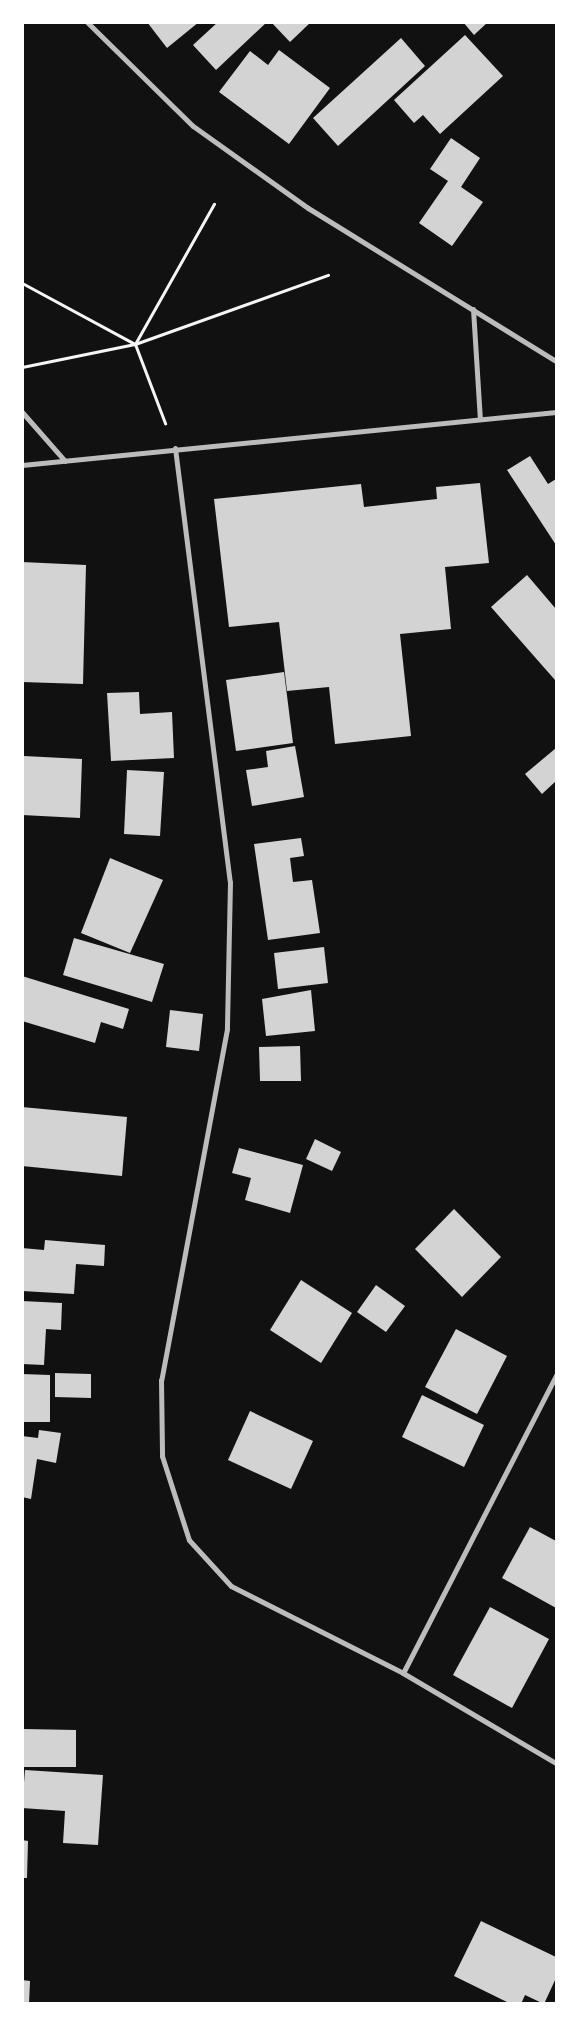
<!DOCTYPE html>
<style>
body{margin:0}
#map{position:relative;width:579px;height:2026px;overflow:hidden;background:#111;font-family:"Space Grotesk",sans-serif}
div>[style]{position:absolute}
.building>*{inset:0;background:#d3d3d3}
.path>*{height:3px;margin:-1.5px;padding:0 1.5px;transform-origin:1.5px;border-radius:1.5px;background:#f5f5f5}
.minor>*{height:5px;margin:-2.5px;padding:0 2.5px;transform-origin:2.5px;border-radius:2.5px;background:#bcbcbc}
span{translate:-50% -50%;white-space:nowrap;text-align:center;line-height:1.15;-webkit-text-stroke:5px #fff;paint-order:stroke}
.frame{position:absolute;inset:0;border:24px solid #fff;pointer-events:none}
</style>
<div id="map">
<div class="building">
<i style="clip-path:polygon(147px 22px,199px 22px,167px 48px)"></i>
<i style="clip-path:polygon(218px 22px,267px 22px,216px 70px,193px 45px)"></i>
<i style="clip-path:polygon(271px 22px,311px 22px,290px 42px)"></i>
<i style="clip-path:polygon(463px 22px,488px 22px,474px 35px)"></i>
<i style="clip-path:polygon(465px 35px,503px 76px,440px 134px,423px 115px,414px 123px,394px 100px)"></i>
<i style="clip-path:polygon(401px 38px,425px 66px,338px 146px,313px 118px)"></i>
<i style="clip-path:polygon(279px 50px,330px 88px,289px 144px,219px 92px,250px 51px,268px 65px)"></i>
<i style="clip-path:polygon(451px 138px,480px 158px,461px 187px,483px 202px,452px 246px,419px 223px,448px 181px,430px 169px)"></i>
<i style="clip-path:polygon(530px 456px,548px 484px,556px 479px,556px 545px,507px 470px)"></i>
<i style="clip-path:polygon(480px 483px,489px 563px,445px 567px,451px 629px,400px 634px,411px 736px,335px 744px,329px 687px,287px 691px,279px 622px,229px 627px,214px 499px,361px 484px,364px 507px,437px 499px,436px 487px)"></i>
<i style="clip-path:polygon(22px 562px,86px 565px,83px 684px,22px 682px)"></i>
<i style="clip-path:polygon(527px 575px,556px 609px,555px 680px,491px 607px)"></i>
<i style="clip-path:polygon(284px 672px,293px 743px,236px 751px,226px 680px)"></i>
<i style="clip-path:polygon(139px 692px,140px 714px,172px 712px,174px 758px,111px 761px,107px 693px)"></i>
<i style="clip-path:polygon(295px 746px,304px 797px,252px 806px,246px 770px,268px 767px,266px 751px)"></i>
<i style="clip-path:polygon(556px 748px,556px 781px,542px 794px,525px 774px)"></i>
<i style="clip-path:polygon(24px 756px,82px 759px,80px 818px,22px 815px)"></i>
<i style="clip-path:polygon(127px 770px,164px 772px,160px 836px,124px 834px)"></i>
<i style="clip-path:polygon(301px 838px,304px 856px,290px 858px,293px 882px,312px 880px,320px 933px,268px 940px,254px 844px)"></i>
<i style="clip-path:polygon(110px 858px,163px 880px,130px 953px,81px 933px)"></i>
<i style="clip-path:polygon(74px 938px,164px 964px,152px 1002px,63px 975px)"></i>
<i style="clip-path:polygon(324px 947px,328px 983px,278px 989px,274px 953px)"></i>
<i style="clip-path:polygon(22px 976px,129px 1009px,123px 1029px,101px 1022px,95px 1043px,22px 1021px)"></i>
<i style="clip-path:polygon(311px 990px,315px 1031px,266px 1036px,262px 999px)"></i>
<i style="clip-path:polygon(170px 1010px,203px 1014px,199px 1051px,166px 1047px)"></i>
<i style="clip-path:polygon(300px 1046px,301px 1081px,260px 1081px,259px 1047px)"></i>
<i style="clip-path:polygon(22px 1107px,127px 1117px,122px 1176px,22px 1166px)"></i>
<i style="clip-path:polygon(315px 1139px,341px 1152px,332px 1171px,306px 1159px)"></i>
<i style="clip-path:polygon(239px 1148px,303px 1165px,290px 1213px,245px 1200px,251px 1178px,232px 1173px)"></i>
<i style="clip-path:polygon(454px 1209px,501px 1257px,462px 1297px,415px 1249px)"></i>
<i style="clip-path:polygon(45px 1240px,105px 1245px,104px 1266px,76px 1264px,74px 1294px,22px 1291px,22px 1248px,44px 1250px)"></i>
<i style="clip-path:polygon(301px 1280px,352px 1313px,321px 1363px,270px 1330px)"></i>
<i style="clip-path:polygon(376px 1285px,405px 1306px,386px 1332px,357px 1312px)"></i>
<i style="clip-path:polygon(22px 1301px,62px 1303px,61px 1330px,46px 1329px,44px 1365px,22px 1364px)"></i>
<i style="clip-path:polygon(456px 1329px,507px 1356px,477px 1414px,425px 1387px)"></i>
<i style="clip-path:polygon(55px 1373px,91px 1374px,91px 1398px,55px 1397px)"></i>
<i style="clip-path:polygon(22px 1374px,50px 1375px,50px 1422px,22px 1422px)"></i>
<i style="clip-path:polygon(422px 1395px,484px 1425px,464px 1467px,402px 1437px)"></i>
<i style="clip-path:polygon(250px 1411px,313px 1441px,291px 1489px,228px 1460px)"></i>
<i style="clip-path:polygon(39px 1430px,61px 1433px,56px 1463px,37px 1459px,31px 1499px,22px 1497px,22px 1436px,38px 1438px)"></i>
<i style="clip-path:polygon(530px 1527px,556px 1541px,556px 1608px,502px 1578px)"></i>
<i style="clip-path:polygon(490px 1607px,549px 1639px,512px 1708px,453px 1675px)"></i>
<i style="clip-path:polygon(24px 1729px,76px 1730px,76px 1767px,24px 1767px)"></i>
<i style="clip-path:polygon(25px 1770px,103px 1775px,98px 1845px,63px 1843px,65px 1811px,22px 1808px)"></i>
<i style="clip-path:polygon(22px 1840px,28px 1841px,27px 1878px,22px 1878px)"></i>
<i style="clip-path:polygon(481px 1921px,556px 1957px,556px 1978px,544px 2004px,525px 1995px,521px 2004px,511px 2004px,454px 1976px)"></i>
<i style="clip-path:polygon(22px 1980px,30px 1981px,29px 2004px,22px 2004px)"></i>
</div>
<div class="path">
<i style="left:22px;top:283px;width:128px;rotate:28.4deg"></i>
<i style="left:135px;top:344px;width:205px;rotate:-19.7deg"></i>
<i style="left:135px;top:344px;width:85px;rotate:69.2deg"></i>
<i style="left:22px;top:367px;width:115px;rotate:-11.5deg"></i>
<i style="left:135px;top:344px;width:161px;rotate:-60.6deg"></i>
</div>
<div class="minor">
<i style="left:87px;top:22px;width:148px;rotate:44.5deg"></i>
<i style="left:193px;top:126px;width:141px;rotate:35.5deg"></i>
<i style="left:308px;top:208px;width:291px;rotate:31.7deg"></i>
<i style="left:473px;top:309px;width:110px;rotate:86.4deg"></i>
<i style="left:22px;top:412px;width:65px;rotate:48.7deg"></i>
<i style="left:175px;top:448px;width:437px;rotate:82.8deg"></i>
<i style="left:230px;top:882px;width:147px;rotate:91.2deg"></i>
<i style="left:227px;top:1029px;width:357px;rotate:100.6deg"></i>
<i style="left:161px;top:1380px;width:76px;rotate:89.2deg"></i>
<i style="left:162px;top:1456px;width:88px;rotate:72.2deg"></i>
<i style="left:189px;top:1540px;width:62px;rotate:47.6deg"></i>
<i style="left:231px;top:1586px;width:193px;rotate:26.8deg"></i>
<i style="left:403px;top:1673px;width:178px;rotate:30.5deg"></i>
<i style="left:22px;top:465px;width:537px;rotate:-5.67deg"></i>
<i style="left:403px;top:1673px;width:335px;rotate:-62.8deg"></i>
</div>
<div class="frame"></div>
</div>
